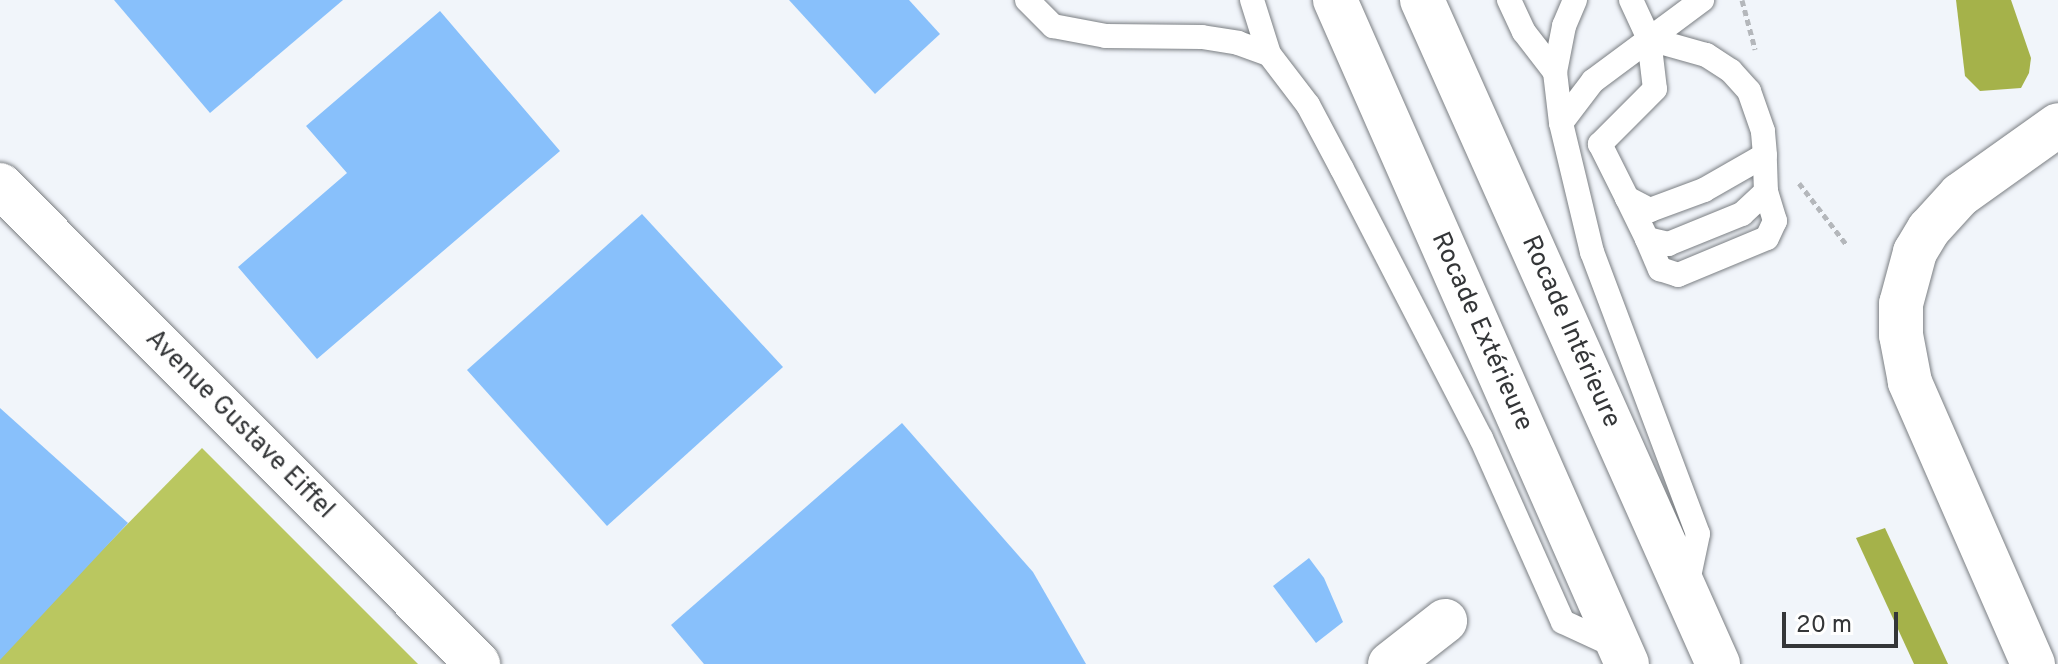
<!DOCTYPE html>
<meta charset="utf-8">
<style>
body{margin:0}
#map{position:relative;width:2058px;height:664px;overflow:hidden;background:#f1f5fa;font-family:Overpass,sans-serif}
div>[style]{position:absolute}
.forest>*{inset:0;background:#bac760}
.water>*{inset:0;background:#a5b24a}
.building>*{inset:0;background:#88c0fb}
.path>*{height:5px;margin-top:-2.5px;transform-origin:0;background:repeating-linear-gradient(90deg,#b4b7bb 0 6px,transparent 0 10px)}
.roads{filter:drop-shadow(0 0 2px #7b7f83) drop-shadow(0 0 2px #7b7f83)}
.lane>*{height:24px;margin:-12px;padding:0 12px;transform-origin:12px;border-radius:12px;background:#fff}
.street>*{height:44px;margin:-22px;padding:0 22px;transform-origin:22px;border-radius:22px;background:#fff}
.highway>*{height:44px;margin:-22px;padding:0 22px;transform-origin:22px;border-radius:22px;background:#fff}
span{translate:-50% -50%;white-space:nowrap;text-align:center;line-height:1.15;-webkit-text-stroke:6px #fff;paint-order:stroke}
.street-label{font-size:26px;color:#343638}
.scale{position:absolute;left:1782px;top:612px;width:116px;height:36px;box-sizing:border-box;border:4px solid #343638;border-top:0;padding-left:10px;font-size:24px;line-height:28px;white-space:nowrap;color:#343638;-webkit-text-stroke:6px #fff;paint-order:stroke}
</style>
<div id="map">
<div class="forest">
<i style="clip-path:polygon(202px 448px,418px 664px,0 664px,0 654px)"></i>
</div>
<div class="water">
<i style="clip-path:polygon(1956px 0,2011px 0,2031px 58px,2029px 73px,2021px 88px,1980px 91px,1965px 76px)"></i>
<i style="clip-path:polygon(1885px 528px,1948px 664px,1914px 664px,1856px 538px)"></i>
</div>
<div class="building">
<i style="clip-path:polygon(114px 0,343px 0,210px 113px)"></i>
<i style="clip-path:polygon(789px 0,909px 0,940px 34px,875px 94px)"></i>
<i style="clip-path:polygon(440px 11px,560px 151px,317px 359px,238px 267px,347px 173px,306px 126px)"></i>
<i style="clip-path:polygon(642px 214px,783px 367px,607px 526px,467px 370px)"></i>
<i style="clip-path:polygon(0 408px,128px 523px,0 660px)"></i>
<i style="clip-path:polygon(902px 423px,1033px 572px,1086px 664px,704px 664px,671px 625px)"></i>
<i style="clip-path:polygon(1309px 558px,1324px 578px,1343px 622px,1316px 643px,1273px 586px)"></i>
</div>
<div class="path">
<i style="left:1742px;top:0;width:51px;rotate:75.1deg"></i>
<i style="left:1799px;top:183px;width:77px;rotate:52.4deg"></i>
</div>
<div class="roads">
<div class="lane">
<i style="left:1027px;top:0;width:37px;rotate:45deg"></i>
<i style="left:1053px;top:26px;width:54px;rotate:10.7deg"></i>
<i style="left:1106px;top:36px;width:96px;rotate:0.6deg"></i>
<i style="left:1202px;top:37px;width:36px;rotate:9deg"></i>
<i style="left:1238px;top:43px;width:33px;rotate:20deg"></i>
<i style="left:1269px;top:54px;width:64px;rotate:52.6deg"></i>
<i style="left:1308px;top:105px;width:72px;rotate:62deg"></i>
<i style="left:1342px;top:169px;width:303px;rotate:62.7deg"></i>
<i style="left:1481px;top:438px;width:201px;rotate:66deg"></i>
<i style="left:1563px;top:622px;width:60px;rotate:24.8deg"></i>
<i style="left:1252px;top:0;width:57px;rotate:72.5deg"></i>
<i style="left:1509px;top:0;width:35px;rotate:65deg"></i>
<i style="left:1524px;top:32px;width:51px;rotate:52.2deg"></i>
<i style="left:1575px;top:0;width:28px;rotate:113deg"></i>
<i style="left:1564px;top:26px;width:47px;rotate:101.1deg"></i>
<i style="left:1555px;top:72px;width:51px;rotate:83.3deg"></i>
<i style="left:1561px;top:123px;width:133px;rotate:76.5deg"></i>
<i style="left:1592px;top:252px;width:301px;rotate:69.4deg"></i>
<i style="left:1698px;top:534px;width:53px;rotate:101.9deg"></i>
<i style="left:1631px;top:0;width:43px;rotate:65.2deg"></i>
<i style="left:1649px;top:39px;width:50px;rotate:83.2deg"></i>
<i style="left:1655px;top:89px;width:78px;rotate:135deg"></i>
<i style="left:1600px;top:144px;width:60px;rotate:63.4deg"></i>
<i style="left:1627px;top:198px;width:26px;rotate:28deg"></i>
<i style="left:1650px;top:210px;width:58px;rotate:-20.3deg"></i>
<i style="left:1704px;top:190px;width:70px;rotate:-29.8deg"></i>
<i style="left:1765px;top:155px;width:24px;rotate:-95deg"></i>
<i style="left:1763px;top:131px;width:42px;rotate:-109.3deg"></i>
<i style="left:1749px;top:91px;width:27px;rotate:-132deg"></i>
<i style="left:1731px;top:71px;width:30px;rotate:-147deg"></i>
<i style="left:1706px;top:55px;width:59px;rotate:-164.3deg"></i>
<i style="left:1561px;top:123px;width:53px;rotate:-52.7deg"></i>
<i style="left:1593px;top:81px;width:136px;rotate:-36.6deg"></i>
<i style="left:1627px;top:198px;width:46px;rotate:64deg"></i>
<i style="left:1647px;top:239px;width:22px;rotate:13deg"></i>
<i style="left:1668px;top:244px;width:80px;rotate:-22.1deg"></i>
<i style="left:1742px;top:214px;width:33px;rotate:-43deg"></i>
<i style="left:1766px;top:192px;width:37px;rotate:-92deg"></i>
<i style="left:1647px;top:239px;width:33px;rotate:67deg"></i>
<i style="left:1660px;top:269px;width:19px;rotate:18deg"></i>
<i style="left:1678px;top:275px;width:96px;rotate:-22.6deg"></i>
<i style="left:1767px;top:238px;width:19px;rotate:-65deg"></i>
<i style="left:1775px;top:221px;width:30px;rotate:-107deg"></i>
</div>
<div class="street">
<i style="left:0;top:185px;width:677px;rotate:45.06deg"></i>
<i style="left:1390px;top:664px;width:70px;rotate:-38deg"></i>
<i style="left:2033px;top:664px;width:308px;rotate:-113.6deg"></i>
<i style="left:1910px;top:382px;width:48px;rotate:-100.8deg"></i>
<i style="left:1901px;top:335px;width:31px;rotate:-90deg"></i>
<i style="left:1901px;top:304px;width:54px;rotate:-74.9deg"></i>
<i style="left:1915px;top:252px;width:27px;rotate:-59deg"></i>
<i style="left:1929px;top:229px;width:46px;rotate:-47.6deg"></i>
<i style="left:1960px;top:195px;width:120px;rotate:-35.5deg"></i>
</div>
<div class="highway">
<i style="left:1335px;top:0;width:725px;rotate:66.26deg"></i>
<i style="left:1422px;top:0;width:727px;rotate:65.97deg"></i>
</div>
</div>
<div class="street-label">
<span style="left:1481px;top:332px;rotate:66deg">Rocade Extérieure</span>
<span style="left:1570px;top:332px;rotate:66deg">Rocade Intérieure</span>
<span style="left:239px;top:425px;rotate:45deg">Avenue Gustave Eiffel</span>
</div>
<div class="scale">20 m</div>
</div>
